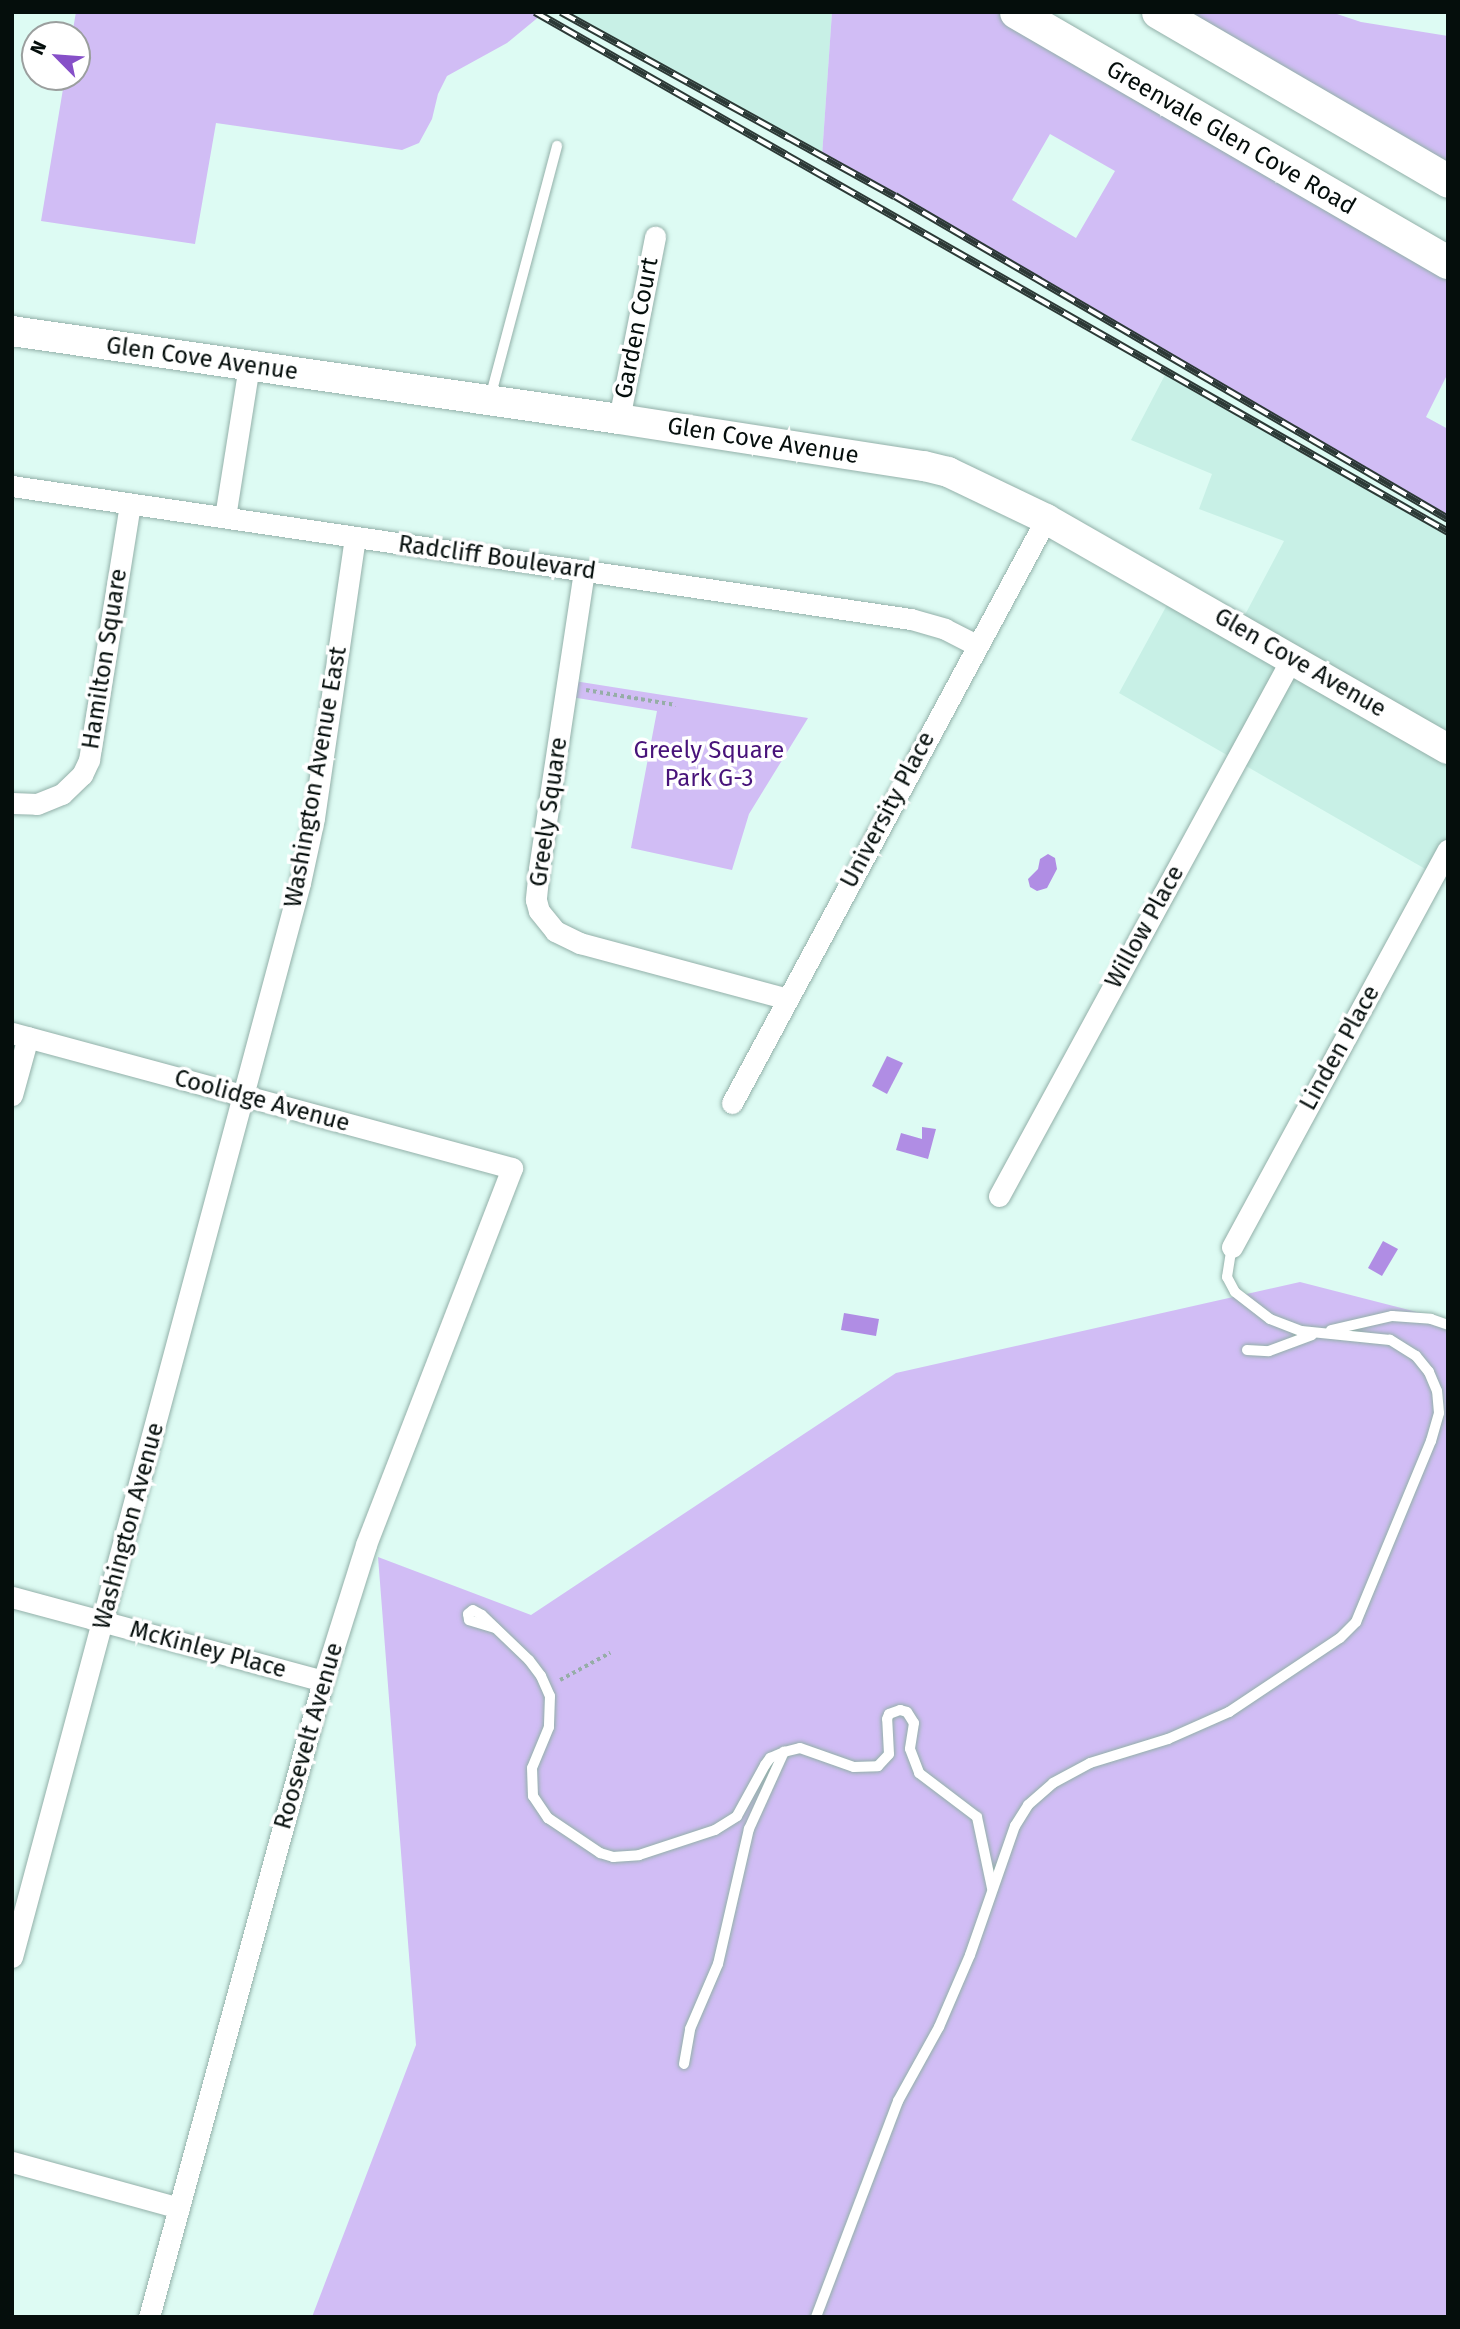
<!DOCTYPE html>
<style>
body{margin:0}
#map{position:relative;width:1460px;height:2329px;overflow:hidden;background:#ddfbf3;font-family:"Fira Sans",sans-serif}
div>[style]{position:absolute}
.built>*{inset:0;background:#c8f0e6}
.green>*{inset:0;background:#d1bdf5}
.water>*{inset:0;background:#b08de4}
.path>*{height:3.5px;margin-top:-1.75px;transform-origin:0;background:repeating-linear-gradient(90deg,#96ada7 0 3.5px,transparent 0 7px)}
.roads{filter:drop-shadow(0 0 2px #93b0a9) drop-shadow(0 0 2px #93b0a9)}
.lane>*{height:10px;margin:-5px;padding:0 5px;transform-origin:5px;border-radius:5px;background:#fff}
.street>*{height:21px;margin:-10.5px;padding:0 10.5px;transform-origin:10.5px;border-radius:10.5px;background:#fff}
.secondary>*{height:30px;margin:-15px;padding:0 15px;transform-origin:15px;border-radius:15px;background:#fff}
.primary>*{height:33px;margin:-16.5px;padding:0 16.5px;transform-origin:16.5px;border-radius:16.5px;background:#fff}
.rail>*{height:8px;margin-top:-4px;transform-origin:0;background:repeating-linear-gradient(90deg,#fff 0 16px,#2c3936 0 32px);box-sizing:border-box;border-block:2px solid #2c3936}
span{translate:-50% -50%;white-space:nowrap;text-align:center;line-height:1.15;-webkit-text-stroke:7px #fff;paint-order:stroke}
.street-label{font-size:24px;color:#050e0c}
.park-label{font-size:24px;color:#48137a}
.frame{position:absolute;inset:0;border:14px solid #050e0c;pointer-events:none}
.north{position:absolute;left:21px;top:21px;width:70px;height:70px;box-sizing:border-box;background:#fff;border:2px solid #9b9f9e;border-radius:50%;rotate:295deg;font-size:19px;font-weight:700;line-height:28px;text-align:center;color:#050e0c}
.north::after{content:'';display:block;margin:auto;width:24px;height:32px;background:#8650c8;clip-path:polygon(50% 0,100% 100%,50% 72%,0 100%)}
</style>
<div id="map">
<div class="built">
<i style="clip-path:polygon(561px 12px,832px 12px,822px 156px)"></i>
<i style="clip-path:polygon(1167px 371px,1448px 534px,1448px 882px,1119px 693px,1174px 592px,1238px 628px,1284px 541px,1199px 509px,1212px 474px,1131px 440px)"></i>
</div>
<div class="green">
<i style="clip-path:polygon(76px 12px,535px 12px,541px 15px,507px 43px,447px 76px,438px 94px,432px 119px,419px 143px,402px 150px,216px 123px,195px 244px,41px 221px,65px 77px,77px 77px,77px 35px,72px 35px)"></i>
<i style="clip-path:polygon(evenodd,832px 12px,1016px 12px,1448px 262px,1448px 373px,1426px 417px,1448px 429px,1448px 519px,822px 156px,832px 12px,1050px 134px,1115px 171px,1076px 238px,1012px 200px,1050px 134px)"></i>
<i style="clip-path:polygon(1158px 12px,1331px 12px,1361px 22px,1448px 36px,1448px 181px)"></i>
<i style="clip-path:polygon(568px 680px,808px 718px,749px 814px,732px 870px,631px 848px,657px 711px,565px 696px)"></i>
<i style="clip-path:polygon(1300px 1282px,1448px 1320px,1448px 2317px,312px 2317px,416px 2045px,378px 1557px,531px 1615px,896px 1373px)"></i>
</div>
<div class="water">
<i style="clip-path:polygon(1048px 854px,1055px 858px,1057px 869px,1047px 888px,1037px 891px,1030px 887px,1028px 879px,1038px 869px,1040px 859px)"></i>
<i style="clip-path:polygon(887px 1056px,903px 1063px,887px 1094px,872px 1086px)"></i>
<i style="clip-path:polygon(922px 1127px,936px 1129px,928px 1159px,896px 1150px,901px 1133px,922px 1139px)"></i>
<i style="clip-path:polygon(1383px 1241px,1398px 1249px,1382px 1276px,1368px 1268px)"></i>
<i style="clip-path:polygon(844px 1313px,879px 1319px,876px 1336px,841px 1330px)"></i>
</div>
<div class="path">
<i style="left:586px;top:690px;width:91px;rotate:9.5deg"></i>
<i style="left:560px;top:1680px;width:57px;rotate:-28.4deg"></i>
</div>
<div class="roads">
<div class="lane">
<i style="left:490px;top:398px;width:261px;rotate:-75.1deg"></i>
<i style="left:1331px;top:1330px;width:63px;rotate:-12.9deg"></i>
<i style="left:1392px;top:1316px;width:39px;rotate:4deg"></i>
<i style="left:1431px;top:1319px;width:18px;rotate:19deg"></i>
<i style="left:1247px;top:1350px;width:22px;rotate:3deg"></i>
<i style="left:1269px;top:1351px;width:46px;rotate:-20.4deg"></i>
<i style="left:495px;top:1628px;width:27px;rotate:-163deg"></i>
<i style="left:469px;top:1620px;width:6px;rotate:-99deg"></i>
<i style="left:468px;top:1614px;width:6px;rotate:-39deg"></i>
<i style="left:473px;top:1610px;width:10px;rotate:29deg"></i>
<i style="left:482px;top:1615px;width:65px;rotate:43.8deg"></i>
<i style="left:529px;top:1660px;width:20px;rotate:53deg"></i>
<i style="left:541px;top:1676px;width:22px;rotate:66deg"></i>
<i style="left:550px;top:1696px;width:31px;rotate:92deg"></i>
<i style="left:549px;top:1727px;width:44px;rotate:112.5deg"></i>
<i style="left:532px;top:1768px;width:28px;rotate:88deg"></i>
<i style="left:533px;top:1796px;width:27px;rotate:56deg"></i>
<i style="left:548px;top:1818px;width:63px;rotate:33.9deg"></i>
<i style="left:600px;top:1853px;width:14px;rotate:17deg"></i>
<i style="left:613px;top:1857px;width:26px;rotate:-4deg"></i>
<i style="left:639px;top:1855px;width:80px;rotate:-18.2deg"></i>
<i style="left:715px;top:1830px;width:26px;rotate:-32deg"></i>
<i style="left:737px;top:1816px;width:58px;rotate:-61.2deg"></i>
<i style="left:765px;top:1765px;width:9px;rotate:-54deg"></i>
<i style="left:770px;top:1758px;width:15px;rotate:-23deg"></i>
<i style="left:784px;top:1752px;width:16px;rotate:-14deg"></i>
<i style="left:800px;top:1748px;width:57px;rotate:19.4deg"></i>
<i style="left:854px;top:1767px;width:24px;rotate:-2deg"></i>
<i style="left:878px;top:1766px;width:16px;rotate:-47deg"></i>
<i style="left:889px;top:1754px;width:35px;rotate:-93deg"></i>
<i style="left:887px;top:1719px;width:5px;rotate:-68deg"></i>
<i style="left:889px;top:1714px;width:12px;rotate:-20deg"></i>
<i style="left:900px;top:1710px;width:7px;rotate:16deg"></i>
<i style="left:907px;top:1712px;width:13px;rotate:58deg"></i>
<i style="left:914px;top:1723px;width:26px;rotate:99deg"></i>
<i style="left:910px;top:1749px;width:26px;rotate:69deg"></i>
<i style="left:919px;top:1773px;width:73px;rotate:37.2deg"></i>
<i style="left:977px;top:1817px;width:73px;rotate:78.1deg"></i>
<i style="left:684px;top:2064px;width:36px;rotate:-80deg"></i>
<i style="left:690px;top:2029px;width:71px;rotate:-66.7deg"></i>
<i style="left:718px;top:1964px;width:139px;rotate:-77.1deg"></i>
<i style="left:749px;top:1829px;width:85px;rotate:-65.6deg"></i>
<i style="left:816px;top:2317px;width:231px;rotate:-69.2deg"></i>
<i style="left:898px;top:2101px;width:85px;rotate:-61deg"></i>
<i style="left:939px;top:2027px;width:78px;rotate:-66.7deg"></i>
<i style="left:970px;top:1955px;width:137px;rotate:-70.8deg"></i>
<i style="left:1015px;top:1826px;width:25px;rotate:-58deg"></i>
<i style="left:1028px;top:1805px;width:33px;rotate:-41deg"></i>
<i style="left:1053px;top:1783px;width:42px;rotate:-28.4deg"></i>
<i style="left:1090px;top:1763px;width:82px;rotate:-17.1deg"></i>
<i style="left:1168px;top:1739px;width:67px;rotate:-23.9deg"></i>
<i style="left:1229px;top:1712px;width:133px;rotate:-33.7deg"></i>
<i style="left:1340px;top:1638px;width:23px;rotate:-45deg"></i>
<i style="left:1356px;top:1622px;width:196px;rotate:-67.5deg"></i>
<i style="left:1431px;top:1441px;width:29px;rotate:-74deg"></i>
<i style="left:1439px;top:1413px;width:22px;rotate:-95deg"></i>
<i style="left:1437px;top:1391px;width:21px;rotate:-113deg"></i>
<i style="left:1429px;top:1372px;width:21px;rotate:-129deg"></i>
<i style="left:1416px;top:1356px;width:31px;rotate:-148deg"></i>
<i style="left:1390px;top:1340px;width:89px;rotate:-174.2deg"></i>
<i style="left:1301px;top:1331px;width:33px;rotate:-159deg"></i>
<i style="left:1270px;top:1319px;width:44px;rotate:-142.4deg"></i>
<i style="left:1235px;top:1292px;width:17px;rotate:-118deg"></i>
<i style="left:1227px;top:1277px;width:30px;rotate:-81deg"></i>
</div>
<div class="street">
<i style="left:619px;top:419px;width:186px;rotate:-78.8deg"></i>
<i style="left:12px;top:486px;width:909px;rotate:8.42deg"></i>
<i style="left:911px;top:619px;width:35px;rotate:16deg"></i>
<i style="left:945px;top:629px;width:36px;rotate:27deg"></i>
<i style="left:225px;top:517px;width:154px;rotate:-81deg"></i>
<i style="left:584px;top:571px;width:301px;rotate:98.6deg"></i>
<i style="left:539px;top:869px;width:31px;rotate:96deg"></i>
<i style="left:536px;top:900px;width:11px;rotate:75deg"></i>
<i style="left:539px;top:911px;width:26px;rotate:51deg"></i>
<i style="left:555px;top:931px;width:28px;rotate:26deg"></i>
<i style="left:580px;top:943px;width:214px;rotate:15.1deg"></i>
<i style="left:12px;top:803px;width:25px;rotate:2deg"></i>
<i style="left:37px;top:804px;width:27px;rotate:-22deg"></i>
<i style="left:62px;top:794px;width:28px;rotate:-44deg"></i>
<i style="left:82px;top:775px;width:17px;rotate:-65deg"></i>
<i style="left:89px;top:760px;width:259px;rotate:-80.9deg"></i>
<i style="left:12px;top:1033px;width:518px;rotate:15.11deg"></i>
<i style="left:512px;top:1168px;width:404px;rotate:111.2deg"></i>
<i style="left:366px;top:1545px;width:143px;rotate:107.5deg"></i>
<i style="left:323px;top:1681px;width:659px;rotate:105.3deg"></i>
<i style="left:12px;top:1095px;width:60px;rotate:-74.6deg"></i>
<i style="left:732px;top:1103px;width:663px;rotate:-61.73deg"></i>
<i style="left:999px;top:1196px;width:613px;rotate:-61.43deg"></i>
<i style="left:1232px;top:1247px;width:452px;rotate:-61.5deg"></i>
<i style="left:12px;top:1597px;width:322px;rotate:15.1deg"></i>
<i style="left:12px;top:1957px;width:1112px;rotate:-74.99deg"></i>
<i style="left:300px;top:883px;width:66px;rotate:-77.8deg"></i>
<i style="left:314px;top:818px;width:284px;rotate:-81.7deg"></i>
<i style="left:12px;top:2162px;width:173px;rotate:15.4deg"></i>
</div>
<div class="secondary">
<i style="left:12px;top:331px;width:613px;rotate:8.25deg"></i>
<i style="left:619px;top:419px;width:309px;rotate:8.8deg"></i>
<i style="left:924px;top:466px;width:25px;rotate:14deg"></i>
<i style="left:948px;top:472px;width:109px;rotate:25.6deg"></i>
<i style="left:1046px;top:519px;width:463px;rotate:29.8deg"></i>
</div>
<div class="primary">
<i style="left:1016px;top:12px;width:499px;rotate:30.1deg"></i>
<i style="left:1158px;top:12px;width:336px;rotate:30.2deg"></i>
</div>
</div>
<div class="rail">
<i style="left:535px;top:12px;width:1051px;rotate:29.66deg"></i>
<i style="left:561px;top:12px;width:381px;rotate:28.9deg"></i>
<i style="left:895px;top:196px;width:640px;rotate:30.29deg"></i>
</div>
<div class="street-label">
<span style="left:1231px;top:138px;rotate:30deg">Greenvale Glen Cove Road</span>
<span style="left:637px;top:328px;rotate:-79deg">Garden Court</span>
<span style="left:202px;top:359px;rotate:8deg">Glen Cove Avenue</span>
<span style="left:763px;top:441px;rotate:9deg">Glen Cove Avenue</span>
<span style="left:497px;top:558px;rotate:8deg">Radcliff Boulevard</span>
<span style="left:105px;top:659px;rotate:-81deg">Hamilton Square</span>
<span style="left:1300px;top:663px;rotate:30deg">Glen Cove Avenue</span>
<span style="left:316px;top:777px;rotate:-80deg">Washington Avenue East</span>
<span style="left:888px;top:810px;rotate:-62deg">University Place</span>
<span style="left:549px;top:812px;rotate:-82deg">Greely Square</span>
<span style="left:1145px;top:927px;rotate:-61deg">Willow Place</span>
<span style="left:1340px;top:1048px;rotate:-61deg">Linden Place</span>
<span style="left:262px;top:1101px;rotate:15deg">Coolidge Avenue</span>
<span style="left:129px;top:1526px;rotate:-75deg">Washington Avenue</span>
<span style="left:208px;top:1650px;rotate:15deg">McKinley Place</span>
<span style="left:309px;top:1736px;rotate:-74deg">Roosevelt Avenue</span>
</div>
<div class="park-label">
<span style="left:709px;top:765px">Greely Square<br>Park G-3</span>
</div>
<div class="frame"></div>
<div class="north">N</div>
</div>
